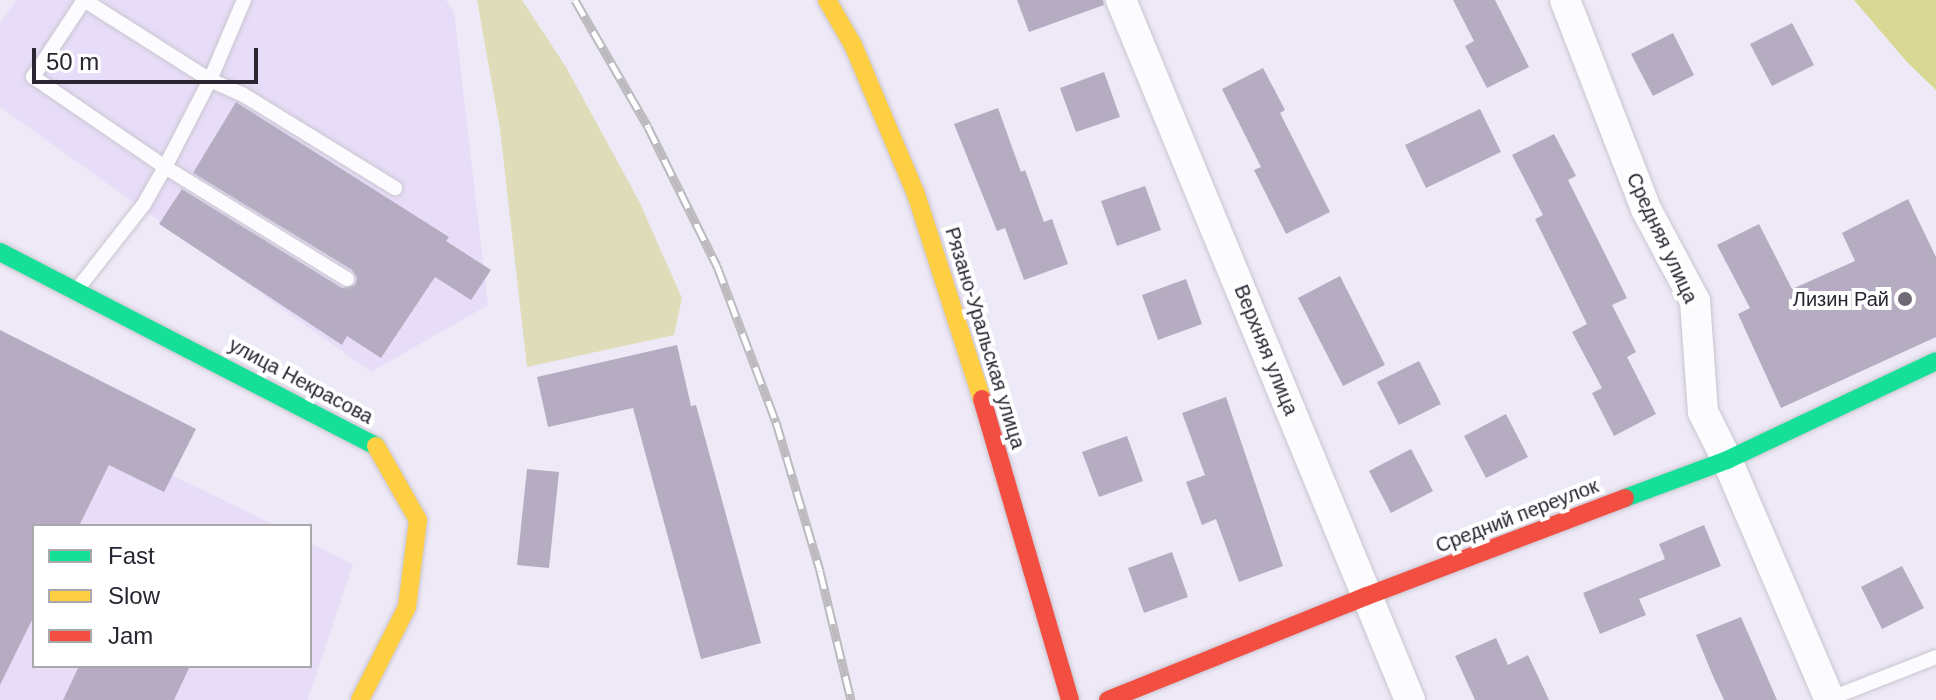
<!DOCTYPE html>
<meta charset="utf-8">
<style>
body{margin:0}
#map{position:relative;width:1936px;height:700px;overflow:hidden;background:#eee9f6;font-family:Helvetica,sans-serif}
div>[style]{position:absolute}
.built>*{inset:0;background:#e8ddf8}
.green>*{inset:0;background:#dfddb9}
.water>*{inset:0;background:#d8d793}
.building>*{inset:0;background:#b5acc2}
.roads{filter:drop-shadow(0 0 2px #c9c5d0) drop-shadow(0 0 2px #c9c5d0)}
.lane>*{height:14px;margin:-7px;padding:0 7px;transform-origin:7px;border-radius:7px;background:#fcfcfe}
.street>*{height:30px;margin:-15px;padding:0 15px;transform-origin:15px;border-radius:15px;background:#fcfcfe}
.fast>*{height:18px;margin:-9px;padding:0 9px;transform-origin:9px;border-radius:9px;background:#16e098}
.slow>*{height:18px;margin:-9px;padding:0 9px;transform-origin:9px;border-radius:9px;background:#ffcf43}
.jam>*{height:18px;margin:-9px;padding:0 9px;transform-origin:9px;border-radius:9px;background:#f24e42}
.rail>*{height:9px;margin-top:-4.5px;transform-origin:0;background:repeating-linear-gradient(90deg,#fff 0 18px,#bcbabe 0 36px);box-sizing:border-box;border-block:2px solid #bcbabe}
.dots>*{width:22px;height:22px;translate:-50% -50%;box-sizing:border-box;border:4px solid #fff;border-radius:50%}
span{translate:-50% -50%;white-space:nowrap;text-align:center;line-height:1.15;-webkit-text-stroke:8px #fff;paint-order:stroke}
.street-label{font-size:20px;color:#2a2531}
.poi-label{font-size:20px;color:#2a2531}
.right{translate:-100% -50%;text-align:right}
.legend{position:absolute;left:32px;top:524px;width:280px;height:144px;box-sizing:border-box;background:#fff;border:2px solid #aaa8ad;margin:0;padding:10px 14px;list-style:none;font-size:24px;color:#2a2531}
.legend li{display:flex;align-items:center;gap:16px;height:40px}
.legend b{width:40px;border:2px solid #aaa8ad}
.scale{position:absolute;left:32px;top:48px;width:226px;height:36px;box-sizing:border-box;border:4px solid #2a2531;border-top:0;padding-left:10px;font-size:24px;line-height:28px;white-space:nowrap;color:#2a2531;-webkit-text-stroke:6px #fff;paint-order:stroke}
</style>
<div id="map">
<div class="built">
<i style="clip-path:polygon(16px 0,446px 0,454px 12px,488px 305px,371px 372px,0 107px,0 24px)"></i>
<i style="clip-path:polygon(0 391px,276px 526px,34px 526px,34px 666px,310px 666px,310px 543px,353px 564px,308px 700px,0 700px)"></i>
</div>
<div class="green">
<i style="clip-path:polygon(477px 0,522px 0,566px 67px,639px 201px,682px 298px,674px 335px,527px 367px,500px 129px)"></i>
</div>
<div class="water">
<i style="clip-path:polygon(1854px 0,1936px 0,1936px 90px,1907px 62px)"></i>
</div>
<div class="building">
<i style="clip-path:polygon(1017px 0,1103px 0,1104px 5px,1029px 32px)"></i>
<i style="clip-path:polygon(1453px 0,1495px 0,1529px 67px,1487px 88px,1465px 46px,1474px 41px)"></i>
<i style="clip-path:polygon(1792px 23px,1814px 65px,1772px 86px,1750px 44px)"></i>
<i style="clip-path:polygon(1673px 33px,1694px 75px,1653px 96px,1631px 54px)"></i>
<i style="clip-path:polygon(1263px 68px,1285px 110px,1280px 113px,1330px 212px,1286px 234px,1254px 170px,1261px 167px,1222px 89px)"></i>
<i style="clip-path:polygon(1104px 72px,1120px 117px,1076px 132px,1060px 88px)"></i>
<i style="clip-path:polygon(236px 102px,449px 237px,446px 241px,491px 270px,471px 300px,435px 277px,381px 358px,347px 336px,342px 345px,159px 224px,182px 189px,342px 288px,355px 285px,357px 278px,352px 270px,193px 173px)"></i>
<i style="clip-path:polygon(998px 108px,1021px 172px,1025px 170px,1044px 222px,1052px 219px,1068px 264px,1024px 280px,1005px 228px,997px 231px,954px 124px)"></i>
<i style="clip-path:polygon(1480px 109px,1501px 152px,1426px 188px,1405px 145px)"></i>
<i style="clip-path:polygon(1554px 134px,1576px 176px,1568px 180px,1627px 298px,1612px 305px,1636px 352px,1627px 357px,1656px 414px,1614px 436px,1592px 393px,1602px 388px,1572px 332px,1587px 324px,1535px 219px,1543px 215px,1512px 155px)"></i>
<i style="clip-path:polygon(1145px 186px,1161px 230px,1117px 246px,1101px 201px)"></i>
<i style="clip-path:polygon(1908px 199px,1936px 257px,1936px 337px,1781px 408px,1738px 314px,1750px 308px,1717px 245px,1759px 224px,1792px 289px,1855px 261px,1842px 233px)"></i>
<i style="clip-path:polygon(1340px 276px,1385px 365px,1343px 386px,1298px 298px)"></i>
<i style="clip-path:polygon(1186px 279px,1202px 324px,1158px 340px,1142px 295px)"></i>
<i style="clip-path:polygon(0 330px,196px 429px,164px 492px,109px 465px,79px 526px,34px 526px,34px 616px,0 685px)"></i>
<i style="clip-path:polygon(677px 345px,691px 406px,696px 405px,761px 643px,701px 659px,633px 408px,548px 427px,537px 377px)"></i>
<i style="clip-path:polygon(1419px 361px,1441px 404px,1399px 425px,1377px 382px)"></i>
<i style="clip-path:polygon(1226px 397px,1283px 566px,1239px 582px,1216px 519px,1202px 525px,1186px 482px,1205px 475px,1182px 413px)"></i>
<i style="clip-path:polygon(1506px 414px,1528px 457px,1486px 478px,1464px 436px)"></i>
<i style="clip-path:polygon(1127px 436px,1143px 481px,1099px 497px,1082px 452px)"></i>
<i style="clip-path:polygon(1411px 449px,1433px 491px,1391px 513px,1369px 471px)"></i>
<i style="clip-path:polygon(527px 469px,559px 472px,549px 568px,517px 565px)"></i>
<i style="clip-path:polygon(1704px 525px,1721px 566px,1639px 599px,1646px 615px,1600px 634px,1583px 593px,1665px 559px,1659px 544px)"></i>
<i style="clip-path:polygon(1172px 552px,1188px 597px,1144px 613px,1128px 568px)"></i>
<i style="clip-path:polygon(1902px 566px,1924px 608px,1882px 629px,1861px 587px)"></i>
<i style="clip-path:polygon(1741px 617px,1764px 670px,1777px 700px,1724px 700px,1713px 676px,1696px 635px)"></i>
<i style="clip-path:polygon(1496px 638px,1508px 665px,1528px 655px,1549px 700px,1475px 700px,1455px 656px)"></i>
<i style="clip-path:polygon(79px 666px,190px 666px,174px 700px,63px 700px)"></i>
</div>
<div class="roads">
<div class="lane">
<i style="left:347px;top:279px;width:214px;rotate:-148.4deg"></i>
<i style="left:165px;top:167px;width:160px;rotate:-145.7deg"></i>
<i style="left:33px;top:77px;width:92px;rotate:-56.5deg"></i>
<i style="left:84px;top:0;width:149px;rotate:32.4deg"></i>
<i style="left:210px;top:80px;width:35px;rotate:24deg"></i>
<i style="left:242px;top:94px;width:180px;rotate:31.6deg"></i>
<i style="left:79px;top:287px;width:105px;rotate:-51.9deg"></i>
<i style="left:144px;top:204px;width:43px;rotate:-60.4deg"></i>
<i style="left:165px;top:167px;width:98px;rotate:-62.7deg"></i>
<i style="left:210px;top:80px;width:87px;rotate:-67deg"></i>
<i style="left:1829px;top:699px;width:115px;rotate:-21.4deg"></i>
</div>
<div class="street">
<i style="left:1121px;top:0;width:757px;rotate:67.57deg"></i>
<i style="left:1565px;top:0;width:224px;rotate:68.8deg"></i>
<i style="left:1646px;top:209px;width:104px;rotate:62deg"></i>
<i style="left:1695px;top:301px;width:111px;rotate:85.9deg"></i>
<i style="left:1703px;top:412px;width:54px;rotate:63.4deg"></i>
<i style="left:1727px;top:460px;width:261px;rotate:66.8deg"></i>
</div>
<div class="fast">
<i style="left:0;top:252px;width:423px;rotate:27.3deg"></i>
<i style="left:1625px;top:498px;width:109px;rotate:-20.4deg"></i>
<i style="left:1727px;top:460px;width:231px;rotate:-25.3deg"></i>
</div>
<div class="slow">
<i style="left:827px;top:0;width:52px;rotate:60deg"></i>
<i style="left:853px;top:45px;width:162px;rotate:67.1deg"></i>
<i style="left:916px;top:194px;width:215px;rotate:72.2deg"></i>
<i style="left:360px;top:700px;width:104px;rotate:-63.2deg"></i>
<i style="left:407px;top:607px;width:88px;rotate:-82.8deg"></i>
<i style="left:418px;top:520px;width:85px;rotate:-119.6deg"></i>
</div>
<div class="jam">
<i style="left:982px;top:399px;width:314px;rotate:73.7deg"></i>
<i style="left:1108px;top:700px;width:279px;rotate:-21.9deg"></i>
<i style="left:1367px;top:596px;width:276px;rotate:-20.8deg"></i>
</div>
</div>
<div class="rail">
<i style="left:575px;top:0;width:146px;rotate:60.1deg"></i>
<i style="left:648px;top:127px;width:155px;rotate:63.6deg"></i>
<i style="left:717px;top:266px;width:167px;rotate:69.3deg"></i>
<i style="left:776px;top:422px;width:155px;rotate:73.5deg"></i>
<i style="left:820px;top:571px;width:133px;rotate:76.5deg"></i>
</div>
<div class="dots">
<i style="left:1905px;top:299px;background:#6f6a76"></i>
</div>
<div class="street-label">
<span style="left:1662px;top:238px;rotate:65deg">Средняя улица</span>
<span style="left:985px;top:338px;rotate:73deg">Рязано-Уральская улица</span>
<span style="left:1266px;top:350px;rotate:68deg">Верхняя улица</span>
<span style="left:301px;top:381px;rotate:28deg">улица Некрасова</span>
<span style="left:1517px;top:516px;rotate:-21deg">Средний переулок</span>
</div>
<div class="poi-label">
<span class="right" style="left:1889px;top:299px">Лизин Рай</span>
</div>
<ul class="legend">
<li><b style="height:10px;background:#16e098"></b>Fast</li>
<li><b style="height:10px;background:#ffcf43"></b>Slow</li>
<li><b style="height:10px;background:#f24e42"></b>Jam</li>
</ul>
<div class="scale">50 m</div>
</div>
